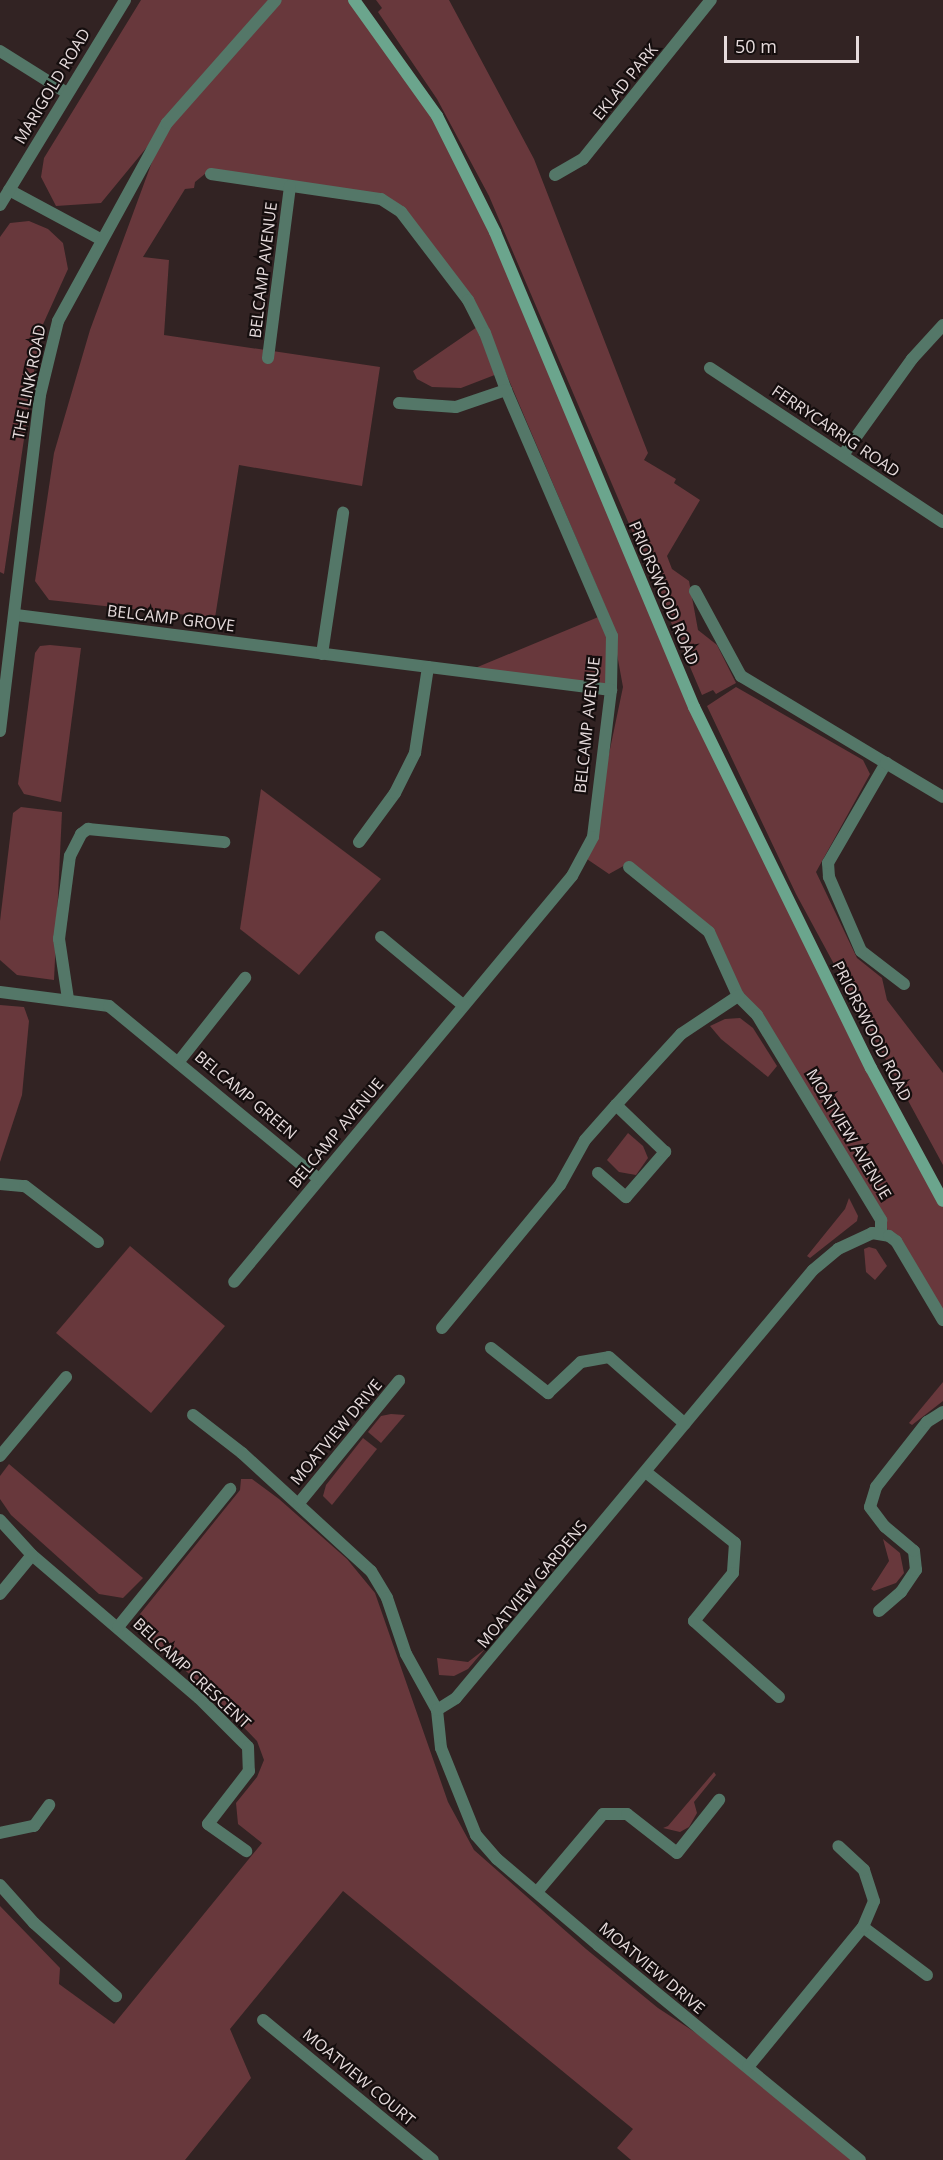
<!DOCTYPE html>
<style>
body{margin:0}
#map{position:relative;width:943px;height:2160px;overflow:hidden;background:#322323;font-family:"Open Sans",sans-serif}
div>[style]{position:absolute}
.green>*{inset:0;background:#68383c}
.street>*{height:12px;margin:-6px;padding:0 6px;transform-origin:6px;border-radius:6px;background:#547768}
.secondary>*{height:12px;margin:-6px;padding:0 6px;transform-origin:6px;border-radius:6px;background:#6ba58d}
span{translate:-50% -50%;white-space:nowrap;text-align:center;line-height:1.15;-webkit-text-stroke:4.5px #150e0e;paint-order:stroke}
.street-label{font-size:16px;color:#e6dbdc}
.scale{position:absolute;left:724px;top:36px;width:135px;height:27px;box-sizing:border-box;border:3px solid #e6dbdc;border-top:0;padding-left:8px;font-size:18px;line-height:21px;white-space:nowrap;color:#e6dbdc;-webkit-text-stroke:4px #150e0e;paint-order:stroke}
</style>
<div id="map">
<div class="green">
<i style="clip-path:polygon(141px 0,352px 0,435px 117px,493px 231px,691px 705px,943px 1203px,943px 1320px,755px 1012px,736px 993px,707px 929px,627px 864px,609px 874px,581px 855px,592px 835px,623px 687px,612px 627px,609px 691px,468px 671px,608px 613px,505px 371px,461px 388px,432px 387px,417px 379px,413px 371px,480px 325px,391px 204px,211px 169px,195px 182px,194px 188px,185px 189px,143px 257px,169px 260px,164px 335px,380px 367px,362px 486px,239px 465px,215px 618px,49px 600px,35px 581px,54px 453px,90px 330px,166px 124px,101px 203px,56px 206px,41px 177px,44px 158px)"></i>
<i style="clip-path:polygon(376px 0,449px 0,534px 159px,648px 453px,644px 460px,676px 479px,674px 483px,700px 500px,667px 556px,672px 569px,689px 581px,698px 630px,717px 645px,736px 683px,716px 694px,713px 690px,702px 695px,489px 196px,437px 99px,378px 12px,382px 8px)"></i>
<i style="clip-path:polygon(29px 221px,48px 229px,63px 243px,68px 269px,40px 331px,4px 574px,0 572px,0 237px,10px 223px)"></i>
<i style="clip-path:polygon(50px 645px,81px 648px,61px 802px,24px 794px,18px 784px,35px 653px,40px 646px)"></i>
<i style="clip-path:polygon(736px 687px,863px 760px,870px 774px,816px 872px,857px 958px,882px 978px,887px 1000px,943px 1073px,943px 1165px,796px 894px,707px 706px)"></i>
<i style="clip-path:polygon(261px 789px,381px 879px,299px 975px,240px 929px)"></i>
<i style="clip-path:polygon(21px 807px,62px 812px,54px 980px,17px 975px,0 960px,0 921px,13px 813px)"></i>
<i style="clip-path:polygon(0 1005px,24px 1007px,29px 1021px,22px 1095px,0 1162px)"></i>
<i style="clip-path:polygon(740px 1018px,753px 1028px,777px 1066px,768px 1077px,721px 1039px,710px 1026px,725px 1019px)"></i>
<i style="clip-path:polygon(628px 1133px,643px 1146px,648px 1158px,636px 1175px,619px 1172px,607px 1160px)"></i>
<i style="clip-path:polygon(849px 1198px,858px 1216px,857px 1221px,810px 1258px,807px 1256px,845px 1209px)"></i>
<i style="clip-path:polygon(130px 1246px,225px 1326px,151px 1413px,56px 1333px)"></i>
<i style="clip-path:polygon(869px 1247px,876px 1249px,887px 1266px,875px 1280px,866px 1272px,864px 1249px)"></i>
<i style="clip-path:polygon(943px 1382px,943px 1401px,912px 1425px,909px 1423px)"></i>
<i style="clip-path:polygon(391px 1414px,405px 1415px,381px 1443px,368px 1432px,381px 1416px)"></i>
<i style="clip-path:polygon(363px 1438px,377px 1449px,332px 1505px,323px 1496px,326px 1485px)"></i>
<i style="clip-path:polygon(9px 1464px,143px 1578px,123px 1598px,99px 1594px,11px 1515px,0 1499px,0 1476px)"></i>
<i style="clip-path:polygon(241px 1479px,252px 1479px,279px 1499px,347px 1559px,375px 1593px,448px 1802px,474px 1850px,586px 1949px,658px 2008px,748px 2067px,856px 2160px,631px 2160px,617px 2148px,633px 2129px,343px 1891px,230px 2029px,251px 2078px,185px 2160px,0 2160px,0 1906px,60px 1968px,59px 1984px,114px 2024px,262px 1843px,238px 1824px,236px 1803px,257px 1777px,264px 1760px,257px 1741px,207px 1689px,141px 1633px,140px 1614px,240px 1490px)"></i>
<i style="clip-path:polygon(883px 1539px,900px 1553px,904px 1573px,896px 1583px,874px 1591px,871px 1589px,889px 1561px)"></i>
<i style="clip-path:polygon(485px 1649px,468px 1669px,454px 1676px,439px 1675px,437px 1658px,468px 1662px)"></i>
<i style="clip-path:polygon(714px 1772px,716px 1775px,694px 1802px,697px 1813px,689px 1827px,680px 1832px,663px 1828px,668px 1826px)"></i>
</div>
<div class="street">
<i style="left:0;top:51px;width:79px;rotate:32.1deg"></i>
<i style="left:211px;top:174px;width:172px;rotate:8.4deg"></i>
<i style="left:381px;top:199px;width:24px;rotate:33deg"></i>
<i style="left:401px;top:212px;width:111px;rotate:52.7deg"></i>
<i style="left:468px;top:300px;width:37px;rotate:63deg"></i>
<i style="left:485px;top:333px;width:61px;rotate:69.8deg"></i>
<i style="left:506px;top:390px;width:268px;rotate:66.7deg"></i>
<i style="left:612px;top:636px;width:54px;rotate:91.1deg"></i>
<i style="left:611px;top:690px;width:148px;rotate:97deg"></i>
<i style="left:593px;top:837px;width:44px;rotate:118.3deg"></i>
<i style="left:572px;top:876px;width:528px;rotate:129.78deg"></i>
<i style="left:555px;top:175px;width:32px;rotate:-30deg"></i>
<i style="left:583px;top:159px;width:204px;rotate:-51.2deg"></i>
<i style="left:9px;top:190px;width:103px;rotate:28.3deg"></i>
<i style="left:0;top:205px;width:240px;rotate:-58.6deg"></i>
<i style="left:268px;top:358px;width:173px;rotate:-82.7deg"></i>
<i style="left:710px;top:368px;width:279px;rotate:33.5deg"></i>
<i style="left:399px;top:403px;width:57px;rotate:4deg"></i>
<i style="left:456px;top:407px;width:53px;rotate:-18.8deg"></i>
<i style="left:843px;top:455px;width:118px;rotate:-54.3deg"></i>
<i style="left:912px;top:359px;width:46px;rotate:-47.6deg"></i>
<i style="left:695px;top:591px;width:97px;rotate:61.6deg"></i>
<i style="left:741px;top:676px;width:169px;rotate:31deg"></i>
<i style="left:16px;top:615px;width:600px;rotate:7.18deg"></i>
<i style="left:322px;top:654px;width:143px;rotate:-81.5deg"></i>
<i style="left:0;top:731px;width:338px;rotate:-83.2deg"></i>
<i style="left:40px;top:395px;width:76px;rotate:-76.3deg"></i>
<i style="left:58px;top:321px;width:226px;rotate:-61.2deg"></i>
<i style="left:167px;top:123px;width:164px;rotate:-48.5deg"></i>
<i style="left:359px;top:842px;width:61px;rotate:-53.7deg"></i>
<i style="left:395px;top:793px;width:45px;rotate:-63.4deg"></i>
<i style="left:415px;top:753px;width:87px;rotate:-81.4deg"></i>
<i style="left:629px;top:867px;width:103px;rotate:39.1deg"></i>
<i style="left:709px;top:932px;width:70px;rotate:65.6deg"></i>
<i style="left:738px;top:996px;width:27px;rotate:45deg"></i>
<i style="left:757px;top:1015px;width:240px;rotate:58.8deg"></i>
<i style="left:881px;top:1220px;width:13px;rotate:90deg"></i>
<i style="left:381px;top:937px;width:107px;rotate:39.7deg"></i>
<i style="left:904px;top:984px;width:54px;rotate:-142.5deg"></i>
<i style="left:861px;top:951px;width:81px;rotate:-113.4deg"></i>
<i style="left:829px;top:877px;width:14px;rotate:-94deg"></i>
<i style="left:828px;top:863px;width:116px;rotate:-59.9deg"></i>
<i style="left:886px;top:763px;width:66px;rotate:30.8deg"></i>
<i style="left:0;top:992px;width:110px;rotate:7.3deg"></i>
<i style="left:109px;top:1006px;width:272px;rotate:39.5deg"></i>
<i style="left:68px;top:999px;width:61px;rotate:-98.5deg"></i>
<i style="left:59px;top:939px;width:84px;rotate:-82.5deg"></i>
<i style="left:70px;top:856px;width:25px;rotate:-63deg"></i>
<i style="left:81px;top:834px;width:9px;rotate:-36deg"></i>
<i style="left:88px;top:829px;width:137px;rotate:5.5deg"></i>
<i style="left:180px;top:1060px;width:105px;rotate:-51.6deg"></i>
<i style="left:598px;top:1173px;width:37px;rotate:41deg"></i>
<i style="left:626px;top:1197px;width:60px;rotate:-49.1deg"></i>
<i style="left:665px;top:1152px;width:68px;rotate:-136.2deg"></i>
<i style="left:616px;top:1105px;width:96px;rotate:-47.5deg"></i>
<i style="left:681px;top:1034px;width:69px;rotate:-33.7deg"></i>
<i style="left:0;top:1184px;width:25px;rotate:5deg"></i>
<i style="left:25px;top:1186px;width:92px;rotate:37.5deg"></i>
<i style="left:442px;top:1328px;width:185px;rotate:-50.5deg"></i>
<i style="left:560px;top:1185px;width:51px;rotate:-60.9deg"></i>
<i style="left:585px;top:1140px;width:47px;rotate:-48.5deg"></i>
<i style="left:491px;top:1348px;width:73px;rotate:38.3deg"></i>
<i style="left:548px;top:1393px;width:45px;rotate:-43.2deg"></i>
<i style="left:581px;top:1362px;width:28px;rotate:-10deg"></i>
<i style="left:609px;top:1357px;width:101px;rotate:41.4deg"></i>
<i style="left:193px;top:1415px;width:62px;rotate:37.8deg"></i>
<i style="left:242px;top:1453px;width:175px;rotate:42.5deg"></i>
<i style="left:371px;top:1571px;width:31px;rotate:59deg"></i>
<i style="left:387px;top:1598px;width:59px;rotate:71.3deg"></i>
<i style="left:406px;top:1654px;width:64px;rotate:61deg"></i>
<i style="left:437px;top:1710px;width:38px;rotate:84deg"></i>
<i style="left:441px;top:1748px;width:94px;rotate:68.1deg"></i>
<i style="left:476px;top:1835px;width:32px;rotate:49deg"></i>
<i style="left:497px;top:1859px;width:133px;rotate:40.4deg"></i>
<i style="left:598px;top:1945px;width:339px;rotate:39.4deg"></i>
<i style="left:0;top:1456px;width:103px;rotate:-50.1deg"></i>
<i style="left:647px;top:1473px;width:112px;rotate:38.5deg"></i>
<i style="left:735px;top:1543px;width:30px;rotate:94deg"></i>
<i style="left:733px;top:1573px;width:62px;rotate:129.1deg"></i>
<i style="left:694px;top:1621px;width:114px;rotate:41.8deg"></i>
<i style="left:299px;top:1503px;width:158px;rotate:-50.7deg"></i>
<i style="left:0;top:1520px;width:47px;rotate:47.6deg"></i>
<i style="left:32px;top:1555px;width:220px;rotate:40.6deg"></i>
<i style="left:199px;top:1698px;width:69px;rotate:45deg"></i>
<i style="left:248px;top:1747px;width:24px;rotate:88deg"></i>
<i style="left:249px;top:1771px;width:67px;rotate:127.7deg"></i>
<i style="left:208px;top:1824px;width:47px;rotate:35.4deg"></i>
<i style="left:0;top:1594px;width:50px;rotate:-50.6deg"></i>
<i style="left:879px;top:1611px;width:29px;rotate:-41deg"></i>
<i style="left:901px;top:1592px;width:27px;rotate:-56deg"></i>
<i style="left:916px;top:1570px;width:19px;rotate:-96deg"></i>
<i style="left:914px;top:1551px;width:38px;rotate:-140deg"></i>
<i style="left:885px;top:1527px;width:25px;rotate:-127deg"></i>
<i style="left:870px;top:1507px;width:21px;rotate:-73deg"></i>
<i style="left:876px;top:1487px;width:83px;rotate:-51.9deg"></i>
<i style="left:927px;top:1422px;width:19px;rotate:-32deg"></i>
<i style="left:118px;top:1627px;width:178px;rotate:-50.9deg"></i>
<i style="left:437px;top:1710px;width:22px;rotate:-32deg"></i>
<i style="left:456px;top:1698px;width:557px;rotate:-50.17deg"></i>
<i style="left:813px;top:1270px;width:33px;rotate:-40deg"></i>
<i style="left:838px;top:1249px;width:38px;rotate:-25deg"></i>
<i style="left:872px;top:1233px;width:17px;rotate:10deg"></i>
<i style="left:889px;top:1236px;width:9px;rotate:36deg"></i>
<i style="left:896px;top:1241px;width:92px;rotate:59.3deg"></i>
<i style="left:0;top:1833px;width:35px;rotate:-12deg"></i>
<i style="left:34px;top:1826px;width:26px;rotate:-54deg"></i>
<i style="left:0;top:1885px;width:51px;rotate:48.2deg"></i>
<i style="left:34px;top:1923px;width:110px;rotate:41.7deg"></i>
<i style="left:537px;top:1892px;width:102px;rotate:-49.8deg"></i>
<i style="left:603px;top:1814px;width:24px"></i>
<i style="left:627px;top:1814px;width:63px;rotate:38deg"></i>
<i style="left:677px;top:1853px;width:68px;rotate:-51.6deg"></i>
<i style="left:863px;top:1927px;width:80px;rotate:36.9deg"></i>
<i style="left:263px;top:2020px;width:220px;rotate:39.5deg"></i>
<i style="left:748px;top:2067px;width:181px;rotate:-50.6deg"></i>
<i style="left:863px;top:1927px;width:28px;rotate:-67deg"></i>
<i style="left:874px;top:1901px;width:33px;rotate:-108deg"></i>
<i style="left:864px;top:1870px;width:35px;rotate:-137deg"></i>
</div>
<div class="secondary">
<i style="left:354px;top:0;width:143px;rotate:54.4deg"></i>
<i style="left:437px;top:116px;width:130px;rotate:63.4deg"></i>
<i style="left:495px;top:232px;width:515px;rotate:67.27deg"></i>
<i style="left:694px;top:707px;width:402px;rotate:63.9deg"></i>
<i style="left:871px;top:1068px;width:151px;rotate:61.6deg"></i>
</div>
<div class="street-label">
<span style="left:625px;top:82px;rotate:-51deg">EKLAD PARK</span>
<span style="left:52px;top:86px;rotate:-59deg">MARIGOLD ROAD</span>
<span style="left:263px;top:270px;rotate:-83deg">BELCAMP AVENUE</span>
<span style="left:29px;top:382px;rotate:-79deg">THE LINK ROAD</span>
<span style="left:836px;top:431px;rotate:34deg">FERRYCARRIG ROAD</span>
<span style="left:664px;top:593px;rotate:67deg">PRIORSWOOD ROAD</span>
<span style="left:171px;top:618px;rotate:7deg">BELCAMP GROVE</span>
<span style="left:587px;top:725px;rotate:-84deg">BELCAMP AVENUE</span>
<span style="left:872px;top:1031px;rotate:63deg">PRIORSWOOD ROAD</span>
<span style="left:246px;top:1095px;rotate:40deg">BELCAMP GREEN</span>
<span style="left:336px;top:1133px;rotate:-50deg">BELCAMP AVENUE</span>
<span style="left:849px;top:1134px;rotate:59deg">MOATVIEW AVENUE</span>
<span style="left:336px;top:1432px;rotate:-50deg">MOATVIEW DRIVE</span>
<span style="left:532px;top:1584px;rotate:-50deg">MOATVIEW GARDENS</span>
<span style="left:192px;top:1673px;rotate:43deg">BELCAMP CRESCENT</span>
<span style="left:652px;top:1968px;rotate:40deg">MOATVIEW DRIVE</span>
<span style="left:359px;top:2077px;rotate:40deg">MOATVIEW COURT</span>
</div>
<div class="scale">50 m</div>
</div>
